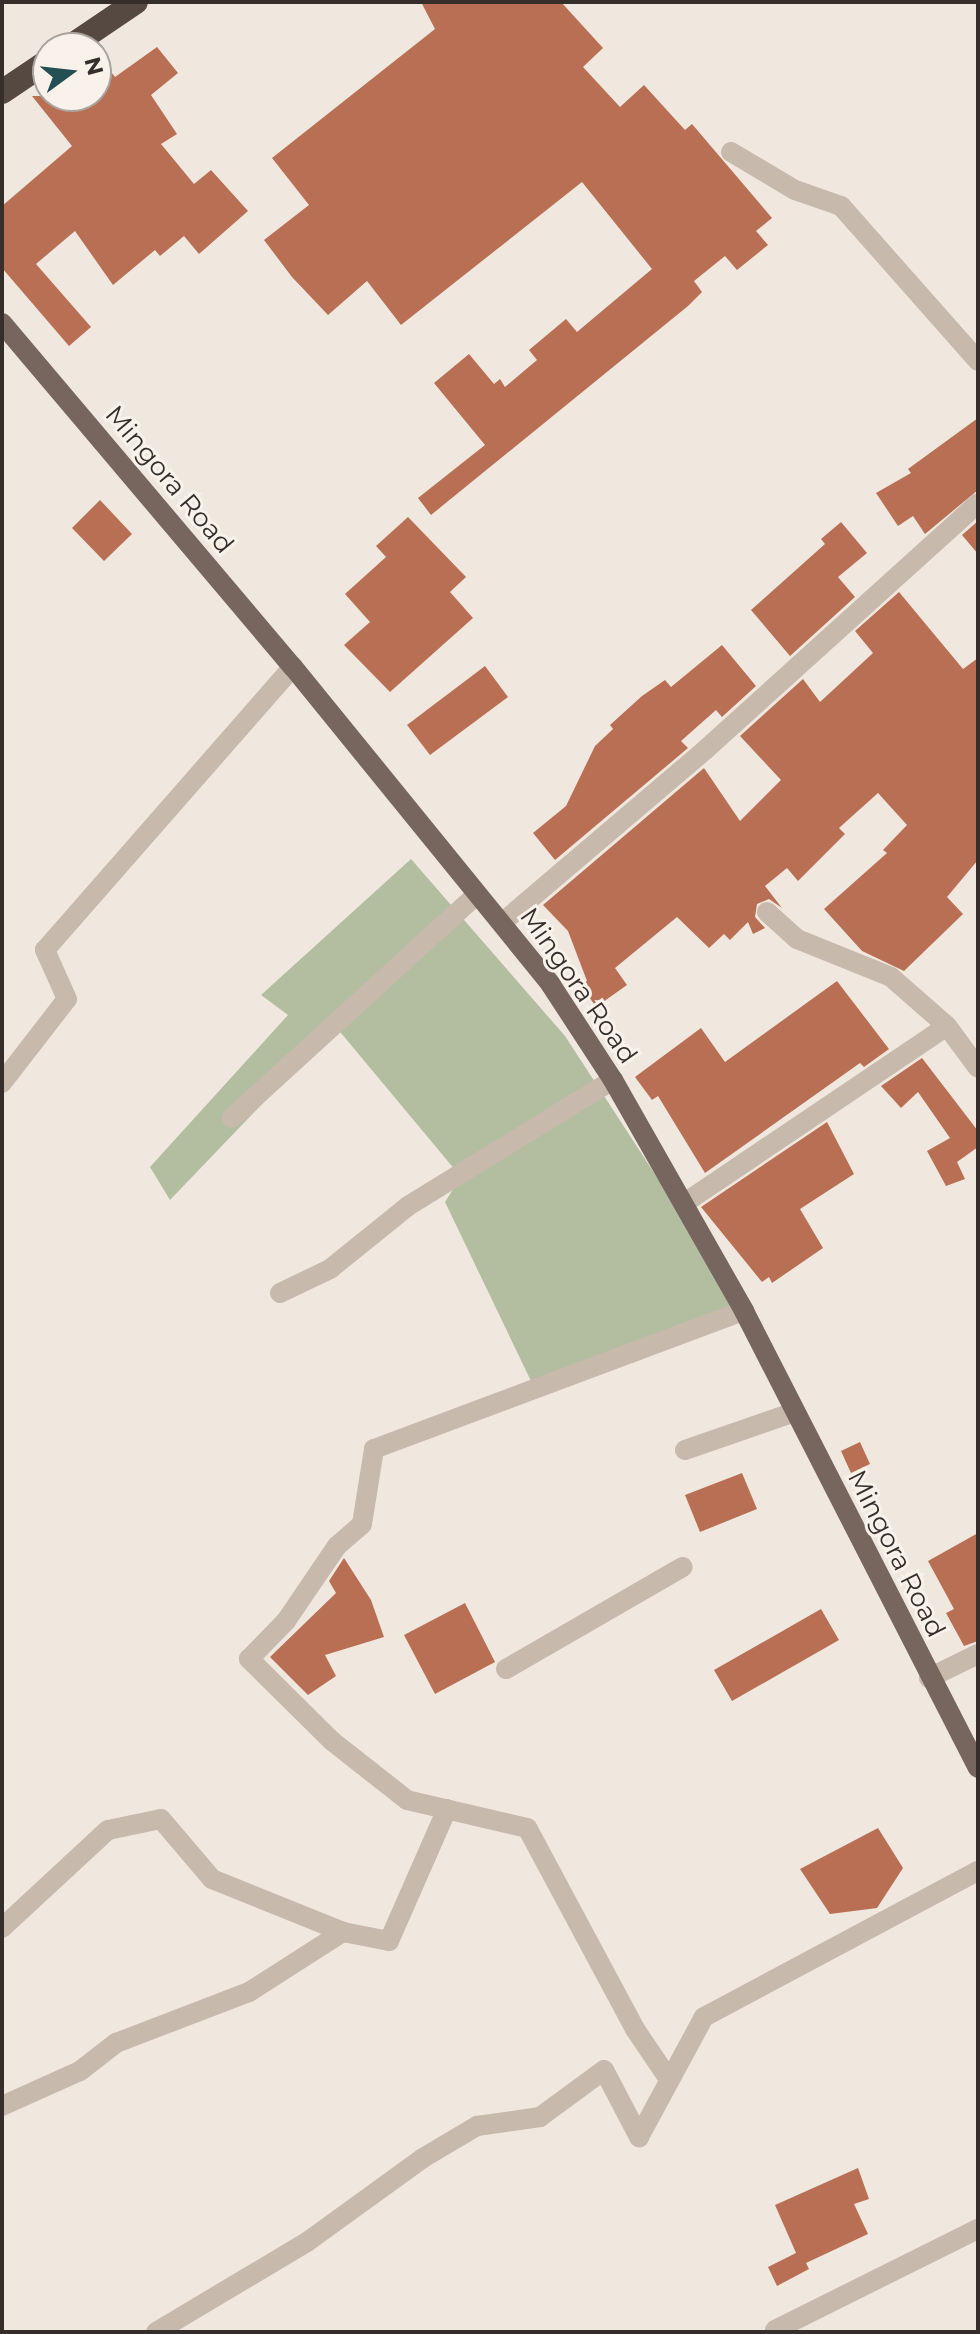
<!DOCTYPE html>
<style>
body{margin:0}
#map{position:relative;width:980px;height:2334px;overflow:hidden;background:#f0e8df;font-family:Montserrat,sans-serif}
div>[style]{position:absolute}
.green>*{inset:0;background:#b3bea0}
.building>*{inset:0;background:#b96f54}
.street>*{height:20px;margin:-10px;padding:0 10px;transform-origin:10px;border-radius:10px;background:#c7b9ac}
.primary>*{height:20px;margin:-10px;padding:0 10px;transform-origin:10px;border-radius:10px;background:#76665d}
.highway>*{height:24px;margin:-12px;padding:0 12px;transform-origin:12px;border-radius:12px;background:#564942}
span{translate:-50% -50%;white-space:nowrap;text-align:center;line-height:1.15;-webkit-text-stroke:6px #f8f2eb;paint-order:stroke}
.street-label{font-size:26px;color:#362e2a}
.frame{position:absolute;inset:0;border:4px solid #362e2a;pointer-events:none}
.north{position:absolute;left:32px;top:32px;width:80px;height:80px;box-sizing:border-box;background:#f8f2eb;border:2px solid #aaa49e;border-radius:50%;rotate:75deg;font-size:22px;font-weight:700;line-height:32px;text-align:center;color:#362e2a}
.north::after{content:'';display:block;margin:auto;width:28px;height:36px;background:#244f53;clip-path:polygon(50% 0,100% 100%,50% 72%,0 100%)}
</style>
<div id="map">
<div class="green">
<i style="clip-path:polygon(411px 859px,565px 1036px,744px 1311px,531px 1381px,445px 1202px,461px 1177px,336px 1027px,170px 1200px,150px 1167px,288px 1015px,261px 995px)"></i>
</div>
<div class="building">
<i style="clip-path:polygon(421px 2px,561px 2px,603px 48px,583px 67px,620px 107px,644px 85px,685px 130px,692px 124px,772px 218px,756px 231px,768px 245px,737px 270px,725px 256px,694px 281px,702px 292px,688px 306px,431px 515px,418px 498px,485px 445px,434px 383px,469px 354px,494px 384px,500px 379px,505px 387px,537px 360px,529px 350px,566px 319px,577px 332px,652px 269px,582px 182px,401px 325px,367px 281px,328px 315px,292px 277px,264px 240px,309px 205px,272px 158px,435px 29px)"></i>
<i style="clip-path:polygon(157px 47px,178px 73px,151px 95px,177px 134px,161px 144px,194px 184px,211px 170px,248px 211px,199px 254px,184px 236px,160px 256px,155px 250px,113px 285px,75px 231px,36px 264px,91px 327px,69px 346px,2px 268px,2px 206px,72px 146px,32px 96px,96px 96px,96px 53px,115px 77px)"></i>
<i style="clip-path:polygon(978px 418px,978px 490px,925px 534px,913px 516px,898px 526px,876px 493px,911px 473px,908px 469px)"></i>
<i style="clip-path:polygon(100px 500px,132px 534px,104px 561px,72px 528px)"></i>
<i style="clip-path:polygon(408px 517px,466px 577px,450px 592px,473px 618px,390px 692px,344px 645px,370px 622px,345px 594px,386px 557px,376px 546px)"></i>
<i style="clip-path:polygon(978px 521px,978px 554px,962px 535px)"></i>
<i style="clip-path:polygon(841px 522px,867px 553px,838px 577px,855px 597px,790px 656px,751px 610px,825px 544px,821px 539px)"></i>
<i style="clip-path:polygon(899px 592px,963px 669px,978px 658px,978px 860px,947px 897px,963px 914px,904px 971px,862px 951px,824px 909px,887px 853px,883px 850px,907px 825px,878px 793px,839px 828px,845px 834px,798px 881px,787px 868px,765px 886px,782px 908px,769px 899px,757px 904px,755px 917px,765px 928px,753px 934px,748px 922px,730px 940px,724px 934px,709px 948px,677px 917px,615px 968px,627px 985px,596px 1007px,581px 985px,587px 981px,568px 931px,543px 905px,704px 768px,740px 821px,781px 780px,740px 736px,803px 679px,820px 702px,873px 653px,855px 631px)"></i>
<i style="clip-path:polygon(722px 645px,756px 686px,722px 717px,716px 710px,681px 741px,688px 748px,555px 860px,533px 833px,566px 806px,595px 746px,613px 729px,610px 725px,642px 696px,665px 680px,671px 687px)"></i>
<i style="clip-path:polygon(485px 666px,508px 697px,430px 755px,407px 725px)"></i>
<i style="clip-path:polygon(837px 981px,889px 1049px,864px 1067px,860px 1063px,705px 1173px,658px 1096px,652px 1100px,635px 1077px,701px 1028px,725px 1062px)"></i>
<i style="clip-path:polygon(922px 1058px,978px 1131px,978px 1147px,957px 1162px,965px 1179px,946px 1186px,927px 1151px,950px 1138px,918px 1092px,901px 1108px,881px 1086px)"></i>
<i style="clip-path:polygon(827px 1122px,854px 1174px,800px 1209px,823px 1248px,772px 1283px,769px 1277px,762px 1282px,701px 1207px)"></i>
<i style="clip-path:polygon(860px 1442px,870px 1464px,851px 1473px,841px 1451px)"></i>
<i style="clip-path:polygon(742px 1473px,757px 1509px,700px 1532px,685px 1495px)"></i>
<i style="clip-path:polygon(978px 1533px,978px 1641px,964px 1646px,946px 1613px,954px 1609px,928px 1561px)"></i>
<i style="clip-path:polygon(344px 1558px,371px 1600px,384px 1637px,325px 1655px,336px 1676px,308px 1695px,270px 1657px,336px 1593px,329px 1581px)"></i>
<i style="clip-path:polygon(465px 1603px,495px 1662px,435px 1694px,404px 1635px)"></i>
<i style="clip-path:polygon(821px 1609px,839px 1640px,732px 1701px,714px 1670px)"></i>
<i style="clip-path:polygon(878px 1828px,903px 1868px,877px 1908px,830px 1914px,800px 1869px)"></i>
<i style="clip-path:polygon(858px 2168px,869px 2199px,854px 2204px,868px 2234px,806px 2263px,809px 2269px,777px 2286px,768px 2267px,796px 2253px,775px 2205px)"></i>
</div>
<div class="street">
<i style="left:731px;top:152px;width:74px;rotate:30.7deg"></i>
<i style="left:795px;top:190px;width:49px;rotate:19.2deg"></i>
<i style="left:841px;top:206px;width:207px;rotate:48.5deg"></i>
<i style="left:767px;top:912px;width:40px;rotate:42deg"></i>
<i style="left:797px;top:939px;width:101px;rotate:22deg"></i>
<i style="left:891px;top:977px;width:74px;rotate:41.2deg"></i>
<i style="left:503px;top:922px;width:265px;rotate:-40.4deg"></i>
<i style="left:705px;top:750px;width:368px;rotate:-42.1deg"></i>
<i style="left:2px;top:1083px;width:106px;rotate:-52.3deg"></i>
<i style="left:67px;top:999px;width:54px;rotate:-114.2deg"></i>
<i style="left:45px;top:950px;width:376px;rotate:-48.8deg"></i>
<i style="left:232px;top:1118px;width:332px;rotate:-42.4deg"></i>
<i style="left:683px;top:1204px;width:318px;rotate:-34deg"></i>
<i style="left:947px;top:1026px;width:52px;rotate:53.6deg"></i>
<i style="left:280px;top:1293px;width:55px;rotate:-25.6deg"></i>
<i style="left:330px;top:1269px;width:100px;rotate:-38.9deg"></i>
<i style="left:408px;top:1206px;width:241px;rotate:-31.6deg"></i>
<i style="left:685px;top:1450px;width:116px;rotate:-19.1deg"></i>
<i style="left:506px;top:1669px;width:204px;rotate:-30deg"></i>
<i style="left:929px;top:1678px;width:55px;rotate:-26.1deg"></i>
<i style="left:2px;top:1928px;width:144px;rotate:-42.8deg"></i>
<i style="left:108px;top:1830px;width:54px;rotate:-11.7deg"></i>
<i style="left:161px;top:1819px;width:79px;rotate:49.6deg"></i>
<i style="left:212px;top:1879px;width:141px;rotate:22deg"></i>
<i style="left:343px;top:1932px;width:47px;rotate:11.1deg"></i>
<i style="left:389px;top:1941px;width:144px;rotate:-66.3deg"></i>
<i style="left:668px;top:2078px;width:59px;rotate:-124deg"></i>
<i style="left:635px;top:2029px;width:228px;rotate:-118.2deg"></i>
<i style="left:527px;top:1828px;width:123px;rotate:-166.9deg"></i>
<i style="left:407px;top:1800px;width:95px;rotate:-141.8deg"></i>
<i style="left:332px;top:1741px;width:117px;rotate:-135.3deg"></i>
<i style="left:249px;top:1659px;width:53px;rotate:-45.8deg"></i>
<i style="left:286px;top:1621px;width:91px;rotate:-55.8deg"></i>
<i style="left:337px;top:1546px;width:33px;rotate:-41deg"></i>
<i style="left:362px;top:1524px;width:76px;rotate:-80.9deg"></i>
<i style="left:374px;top:1449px;width:395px;rotate:-20.5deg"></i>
<i style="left:2px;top:2106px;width:85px;rotate:-24.2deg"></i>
<i style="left:80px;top:2071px;width:46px;rotate:-37.9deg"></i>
<i style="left:116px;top:2043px;width:142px;rotate:-21deg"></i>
<i style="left:249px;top:1992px;width:112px;rotate:-32.6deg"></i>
<i style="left:639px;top:2137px;width:136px;rotate:-61.6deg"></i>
<i style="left:704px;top:2017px;width:310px;rotate:-28.1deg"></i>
<i style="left:775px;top:2330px;width:227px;rotate:-26.5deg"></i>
<i style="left:156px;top:2332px;width:176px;rotate:-30.8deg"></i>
<i style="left:307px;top:2242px;width:143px;rotate:-35.9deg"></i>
<i style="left:423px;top:2158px;width:63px;rotate:-30.7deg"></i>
<i style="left:477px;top:2126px;width:64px;rotate:-8.1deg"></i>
<i style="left:540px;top:2117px;width:79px;rotate:-36.3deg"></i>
<i style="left:604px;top:2070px;width:76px;rotate:62.4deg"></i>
</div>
<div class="primary">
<i style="left:2px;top:323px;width:451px;rotate:49.8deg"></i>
<i style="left:293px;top:667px;width:409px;rotate:50.9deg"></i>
<i style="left:551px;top:985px;width:113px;rotate:56.9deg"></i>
<i style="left:613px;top:1080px;width:266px;rotate:60.4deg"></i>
<i style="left:744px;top:1311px;width:513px;rotate:62.89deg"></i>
</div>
<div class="highway">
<i style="left:68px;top:48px;width:82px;rotate:-34.1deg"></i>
<i style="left:2px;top:92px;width:55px;rotate:-34deg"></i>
</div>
<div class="street-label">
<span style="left:169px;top:480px;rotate:50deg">Mingora Road</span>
<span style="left:578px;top:986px;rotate:55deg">Mingora Road</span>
<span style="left:896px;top:1554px;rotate:63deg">Mingora Road</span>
</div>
<div class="frame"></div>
<div class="north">N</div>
</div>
